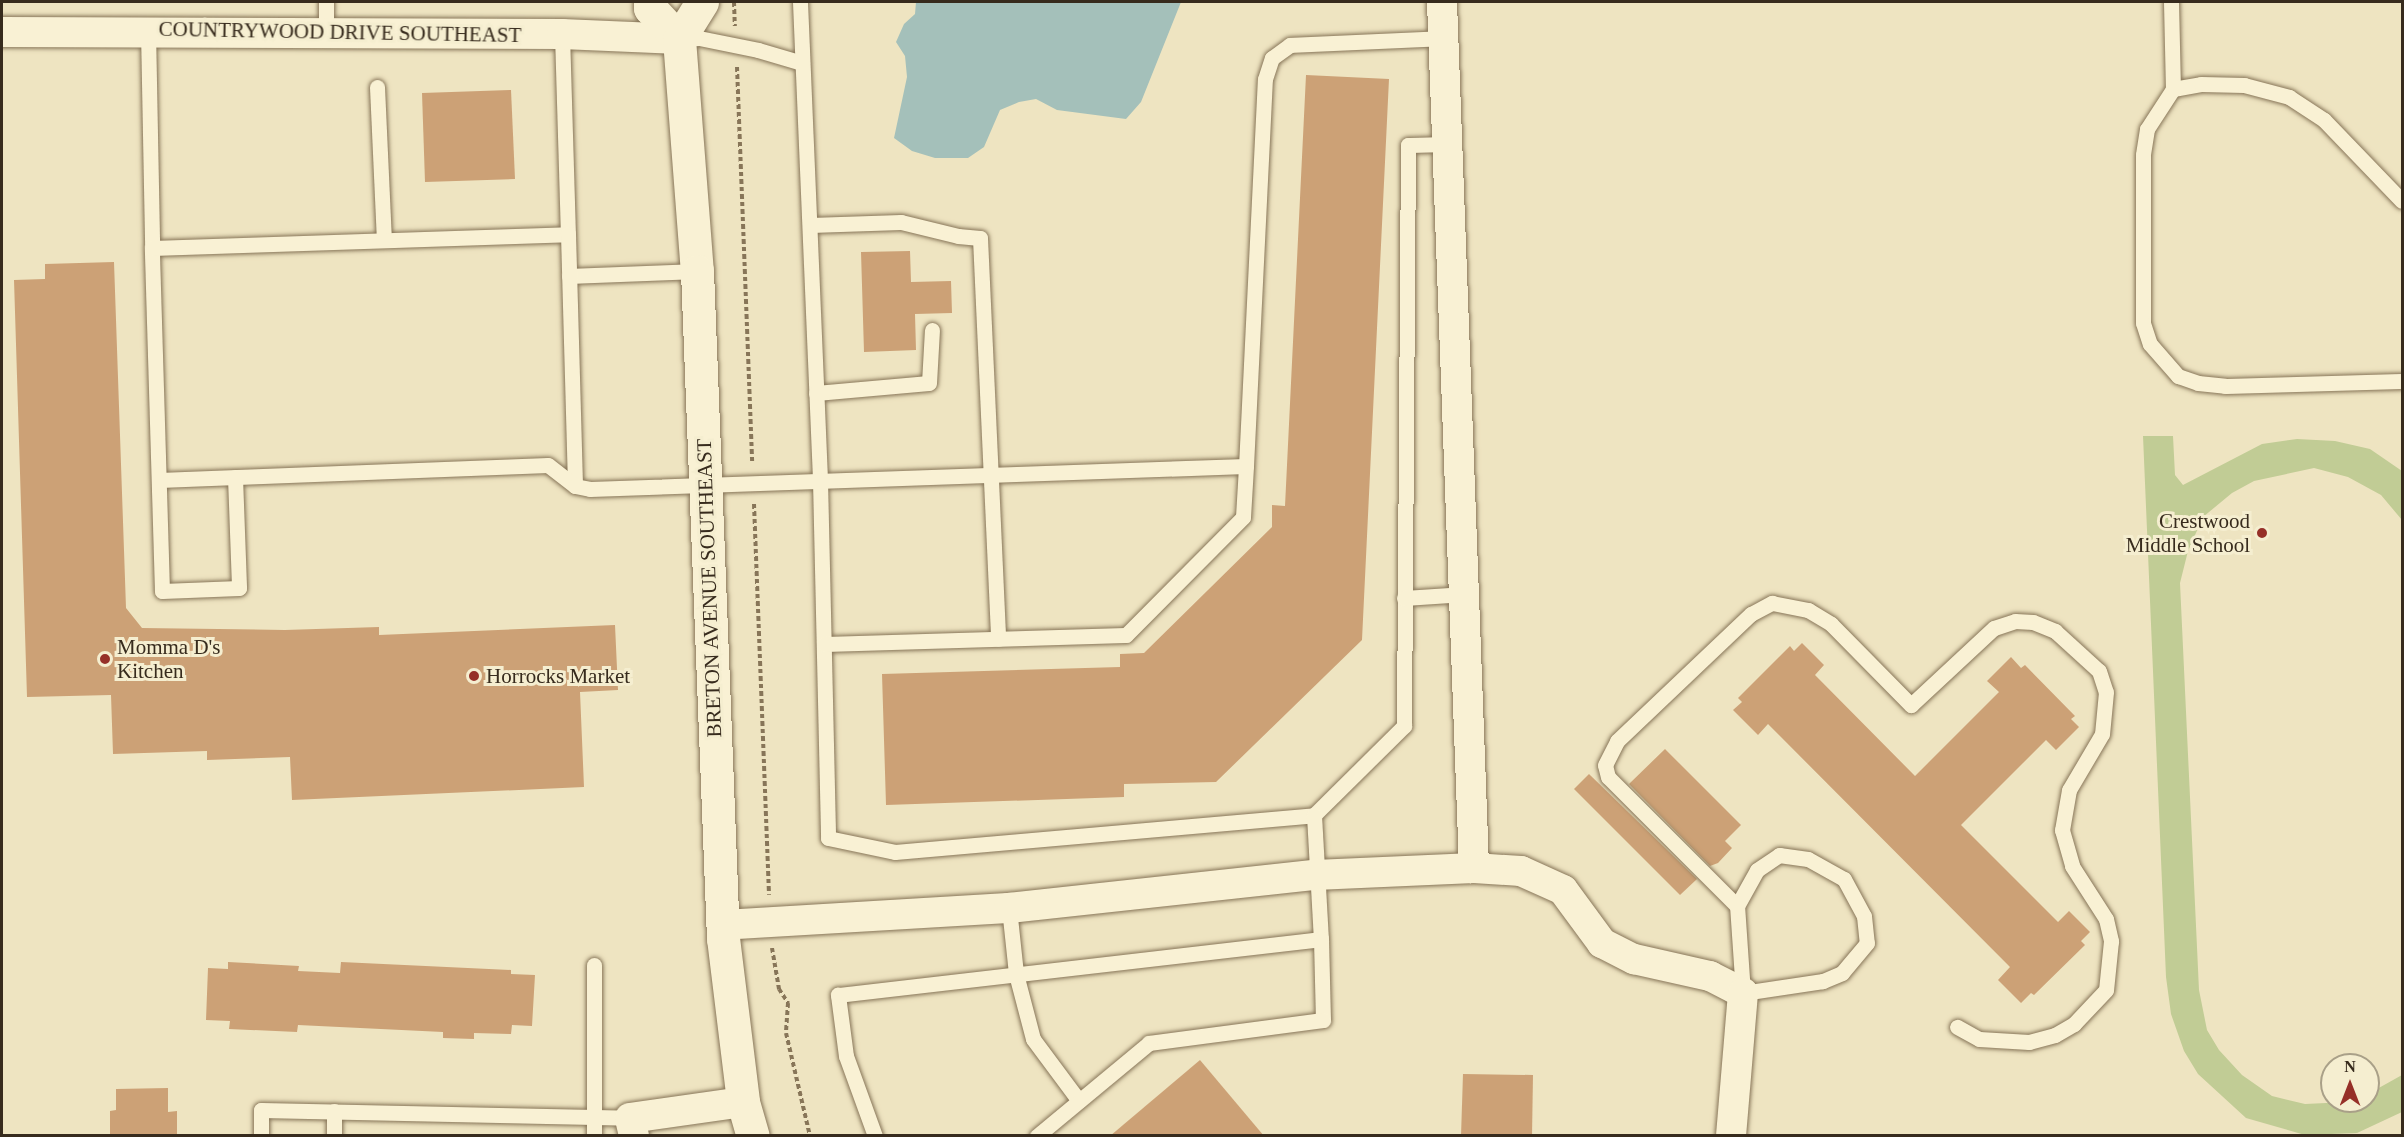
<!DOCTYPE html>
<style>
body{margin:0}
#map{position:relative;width:2404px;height:1137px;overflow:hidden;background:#eee4c1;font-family:"Times New Roman",serif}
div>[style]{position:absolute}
.green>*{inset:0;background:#c1cc95}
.water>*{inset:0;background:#a4c0ba}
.building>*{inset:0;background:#cca176}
.path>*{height:4px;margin-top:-2px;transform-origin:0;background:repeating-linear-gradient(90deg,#877558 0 4.5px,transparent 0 7.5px)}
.roads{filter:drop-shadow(0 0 2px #877558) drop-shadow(0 0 2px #877558)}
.service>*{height:15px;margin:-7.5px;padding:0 7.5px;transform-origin:7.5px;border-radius:7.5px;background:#f9f1d4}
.minor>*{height:30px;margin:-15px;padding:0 15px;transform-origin:15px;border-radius:15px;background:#f9f1d4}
.secondary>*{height:33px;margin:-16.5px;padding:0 16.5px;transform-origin:16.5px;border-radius:16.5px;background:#f9f1d4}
.dots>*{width:16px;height:16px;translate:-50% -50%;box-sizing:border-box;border:3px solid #f5eed0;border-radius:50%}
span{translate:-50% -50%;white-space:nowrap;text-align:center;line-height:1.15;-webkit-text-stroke:6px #f5eed0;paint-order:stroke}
.street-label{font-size:21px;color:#372b1d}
.poi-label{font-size:21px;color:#372b1d}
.right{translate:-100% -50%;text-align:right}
.left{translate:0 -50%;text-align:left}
.frame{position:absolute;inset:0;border:3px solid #372b1d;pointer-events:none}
.north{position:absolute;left:2320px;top:1053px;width:60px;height:60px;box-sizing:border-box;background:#f5eed0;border:2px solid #a9a088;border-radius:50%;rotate:0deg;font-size:16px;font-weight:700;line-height:24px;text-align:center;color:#372b1d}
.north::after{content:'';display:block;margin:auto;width:21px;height:27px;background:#963028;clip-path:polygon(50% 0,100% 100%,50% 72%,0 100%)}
</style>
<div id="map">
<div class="green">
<i style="clip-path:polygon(2143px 436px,2173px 436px,2175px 475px,2183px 485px,2262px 444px,2297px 439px,2335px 441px,2370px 449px,2402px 471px,2402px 520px,2381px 495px,2348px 477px,2314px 468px,2254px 481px,2232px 493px,2203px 517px,2188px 551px,2180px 583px,2199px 990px,2207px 1030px,2219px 1050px,2242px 1075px,2272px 1096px,2305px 1104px,2368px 1101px,2368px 1094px,2402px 1075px,2402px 1112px,2357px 1133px,2305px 1135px,2246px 1118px,2198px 1074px,2184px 1051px,2171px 1014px,2166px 977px)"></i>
</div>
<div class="water">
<i style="clip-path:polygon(916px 2px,1181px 2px,1141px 102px,1126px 119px,1057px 110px,1036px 99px,1019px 102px,1000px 110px,984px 147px,968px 158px,935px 158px,912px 151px,894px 138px,907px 77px,905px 56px,896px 42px,904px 24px,915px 14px)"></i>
</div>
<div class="building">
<i style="clip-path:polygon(1306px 75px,1389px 79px,1362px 640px,1216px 782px,1124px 784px,1124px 797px,886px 805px,882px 674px,1120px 667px,1120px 654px,1144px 653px,1272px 527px,1272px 505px,1285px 506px)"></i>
<i style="clip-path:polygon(511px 90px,515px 179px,425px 182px,422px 93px)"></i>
<i style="clip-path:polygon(910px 251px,911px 282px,951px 281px,952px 313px,915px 314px,916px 350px,864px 352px,861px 252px)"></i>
<i style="clip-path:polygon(114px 262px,126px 608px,142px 628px,285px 630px,379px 627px,379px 635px,615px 625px,618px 690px,580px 692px,584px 787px,292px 800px,290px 757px,207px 760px,207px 751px,113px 754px,111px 695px,27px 697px,14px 280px,45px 279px,45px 264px)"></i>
<i style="clip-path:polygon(1802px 643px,1824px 665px,1815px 675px,1915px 776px,1999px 692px,1987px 681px,2011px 657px,2021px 668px,2025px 665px,2075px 716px,2071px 719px,2079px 727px,2056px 750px,2046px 740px,1961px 825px,2058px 922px,2069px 911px,2090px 932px,2081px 941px,2085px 945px,2034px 995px,2031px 993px,2021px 1003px,1998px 980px,2010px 967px,1768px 724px,1758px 735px,1733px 710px,1742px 702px,1738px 698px,1790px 646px,1794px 651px)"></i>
<i style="clip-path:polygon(1665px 749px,1741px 825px,1725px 841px,1732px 848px,1718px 863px,1710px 866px,1629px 784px)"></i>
<i style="clip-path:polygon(1589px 774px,1697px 879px,1680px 895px,1574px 789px)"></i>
<i style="clip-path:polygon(228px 962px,299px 966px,298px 971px,340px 973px,341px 962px,511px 970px,511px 974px,535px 975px,532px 1026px,512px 1025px,511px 1034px,474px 1033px,474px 1039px,443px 1038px,443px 1032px,298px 1025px,297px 1032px,229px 1029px,230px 1021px,206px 1020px,208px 968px,228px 969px)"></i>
<i style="clip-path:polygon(1200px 1060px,1264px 1136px,1110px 1136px)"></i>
<i style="clip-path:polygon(1463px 1074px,1533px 1075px,1532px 1136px,1461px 1136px)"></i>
<i style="clip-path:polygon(168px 1088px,168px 1112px,177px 1111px,177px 1136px,110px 1136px,110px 1111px,116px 1110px,116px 1089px)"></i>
</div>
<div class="path">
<i style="left:734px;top:2px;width:24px;rotate:88deg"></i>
<i style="left:737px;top:67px;width:397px;rotate:87.8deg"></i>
<i style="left:754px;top:504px;width:391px;rotate:87.8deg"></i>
<i style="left:772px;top:948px;width:42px;rotate:80.3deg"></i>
<i style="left:779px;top:989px;width:17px;rotate:57deg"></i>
<i style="left:788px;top:1003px;width:30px;rotate:94deg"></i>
<i style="left:786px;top:1033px;width:106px;rotate:76.9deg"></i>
</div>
<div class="roads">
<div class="service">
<i style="left:326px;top:2px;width:30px;rotate:90deg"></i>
<i style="left:800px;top:2px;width:478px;rotate:87.6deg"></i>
<i style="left:820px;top:480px;width:358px;rotate:88.7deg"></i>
<i style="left:828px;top:838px;width:68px;rotate:11.8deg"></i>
<i style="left:895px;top:852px;width:421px;rotate:-5deg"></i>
<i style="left:1314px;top:815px;width:127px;rotate:-44.7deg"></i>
<i style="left:1404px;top:726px;width:581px;rotate:-89.61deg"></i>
<i style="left:1408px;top:145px;width:40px;rotate:-1.4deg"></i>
<i style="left:2171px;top:2px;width:87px;rotate:88.7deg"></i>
<i style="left:2173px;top:89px;width:48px;rotate:123deg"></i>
<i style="left:2147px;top:129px;width:26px;rotate:99deg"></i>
<i style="left:2143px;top:155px;width:168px;rotate:90deg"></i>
<i style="left:2143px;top:323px;width:22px;rotate:72deg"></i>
<i style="left:2150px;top:344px;width:43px;rotate:48.8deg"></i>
<i style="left:2178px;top:376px;width:21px;rotate:19deg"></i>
<i style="left:2198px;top:383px;width:27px;rotate:6deg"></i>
<i style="left:2225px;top:386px;width:177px;rotate:-1.6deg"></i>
<i style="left:148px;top:30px;width:218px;rotate:88.9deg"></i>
<i style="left:562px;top:34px;width:200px;rotate:88.3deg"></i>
<i style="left:679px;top:39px;width:20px;rotate:-3deg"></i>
<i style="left:699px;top:38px;width:60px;rotate:11.5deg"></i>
<i style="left:758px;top:50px;width:46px;rotate:16.5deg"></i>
<i style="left:377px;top:87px;width:153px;rotate:87.4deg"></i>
<i style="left:2173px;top:89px;width:28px;rotate:-10deg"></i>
<i style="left:2201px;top:84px;width:43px;rotate:1.3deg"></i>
<i style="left:2244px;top:85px;width:47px;rotate:14.9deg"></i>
<i style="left:2289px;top:97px;width:42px;rotate:33.3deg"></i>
<i style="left:2324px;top:120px;width:112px;rotate:46.1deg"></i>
<i style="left:810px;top:225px;width:91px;rotate:-1.9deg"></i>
<i style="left:901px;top:222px;width:59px;rotate:13.8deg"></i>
<i style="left:958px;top:236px;width:22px;rotate:5deg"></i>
<i style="left:980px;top:238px;width:401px;rotate:87.4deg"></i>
<i style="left:569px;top:276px;width:128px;rotate:-2.2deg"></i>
<i style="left:816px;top:393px;width:113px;rotate:-5.1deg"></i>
<i style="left:929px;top:383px;width:53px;rotate:-86.8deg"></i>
<i style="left:235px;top:477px;width:111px;rotate:87.9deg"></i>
<i style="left:239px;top:588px;width:77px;rotate:177.8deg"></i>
<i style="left:162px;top:591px;width:343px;rotate:-91.7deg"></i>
<i style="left:152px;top:248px;width:416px;rotate:-1.9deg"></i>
<i style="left:568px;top:234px;width:252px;rotate:88.4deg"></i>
<i style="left:159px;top:480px;width:389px;rotate:-2.2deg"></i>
<i style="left:548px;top:465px;width:34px;rotate:38deg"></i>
<i style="left:575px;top:486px;width:15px;rotate:11deg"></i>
<i style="left:590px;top:489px;width:656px;rotate:-2.01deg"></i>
<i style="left:1246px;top:466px;width:387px;rotate:-87.2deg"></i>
<i style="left:1265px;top:79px;width:22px;rotate:-72deg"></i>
<i style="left:1272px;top:58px;width:22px;rotate:-36deg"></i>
<i style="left:1290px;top:45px;width:154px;rotate:-2.6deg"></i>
<i style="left:1404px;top:598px;width:61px;rotate:-3.8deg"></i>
<i style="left:824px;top:644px;width:302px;rotate:-1.7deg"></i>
<i style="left:1126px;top:635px;width:166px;rotate:-45.2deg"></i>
<i style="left:1243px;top:517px;width:51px;rotate:-86.6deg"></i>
<i style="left:1314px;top:815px;width:124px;rotate:86.8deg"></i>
<i style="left:1779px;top:855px;width:29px;rotate:8deg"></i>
<i style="left:1808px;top:859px;width:41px;rotate:29.1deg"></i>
<i style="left:1844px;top:879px;width:42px;rotate:61.6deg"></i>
<i style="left:1864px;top:916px;width:27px;rotate:84deg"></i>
<i style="left:1867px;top:943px;width:39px;rotate:130deg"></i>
<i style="left:1842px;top:973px;width:21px;rotate:157deg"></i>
<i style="left:1823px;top:981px;width:81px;rotate:171.5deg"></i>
<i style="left:1743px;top:993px;width:87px;rotate:-93.9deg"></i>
<i style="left:1737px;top:906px;width:41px;rotate:-60.9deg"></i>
<i style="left:1757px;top:870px;width:27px;rotate:-34deg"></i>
<i style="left:1737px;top:906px;width:182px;rotate:-135deg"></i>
<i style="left:1608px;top:777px;width:12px;rotate:-104deg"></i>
<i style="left:1605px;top:765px;width:27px;rotate:-63deg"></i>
<i style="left:1617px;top:741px;width:185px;rotate:-43.5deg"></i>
<i style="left:1751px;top:614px;width:24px;rotate:-28deg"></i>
<i style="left:1772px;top:603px;width:37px;rotate:11deg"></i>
<i style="left:1808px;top:610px;width:27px;rotate:31deg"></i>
<i style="left:1831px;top:624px;width:114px;rotate:45.4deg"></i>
<i style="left:1911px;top:705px;width:113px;rotate:-42.9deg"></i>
<i style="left:1994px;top:628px;width:22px;rotate:-18deg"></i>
<i style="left:2015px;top:621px;width:18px;rotate:3deg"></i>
<i style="left:2033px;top:622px;width:24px;rotate:22deg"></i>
<i style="left:2055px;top:631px;width:59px;rotate:42.3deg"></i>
<i style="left:2099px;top:671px;width:22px;rotate:72deg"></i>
<i style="left:2106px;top:692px;width:42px;rotate:95.4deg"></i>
<i style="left:2102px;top:734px;width:65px;rotate:120.5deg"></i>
<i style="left:2069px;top:790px;width:41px;rotate:99.9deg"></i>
<i style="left:2062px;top:830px;width:37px;rotate:74deg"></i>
<i style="left:2072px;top:866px;width:63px;rotate:57.3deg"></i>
<i style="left:2106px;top:919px;width:23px;rotate:77deg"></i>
<i style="left:2111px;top:941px;width:49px;rotate:95.8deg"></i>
<i style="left:2106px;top:990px;width:47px;rotate:133.3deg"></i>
<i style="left:2074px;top:1024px;width:22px;rotate:150deg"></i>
<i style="left:2055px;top:1035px;width:27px;rotate:165deg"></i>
<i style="left:2029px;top:1042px;width:50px;rotate:-176.6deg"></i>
<i style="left:1979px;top:1039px;width:25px;rotate:-151deg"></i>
<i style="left:1009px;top:908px;width:66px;rotate:83.9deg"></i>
<i style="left:1016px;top:974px;width:67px;rotate:75.3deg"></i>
<i style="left:1033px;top:1039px;width:77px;rotate:53.4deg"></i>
<i style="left:261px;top:1136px;width:26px;rotate:-90deg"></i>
<i style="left:261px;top:1110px;width:369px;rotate:1.2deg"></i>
<i style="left:334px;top:1136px;width:25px;rotate:-90deg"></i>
<i style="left:594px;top:1136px;width:171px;rotate:-90deg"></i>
<i style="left:875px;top:1136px;width:85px;rotate:-109.9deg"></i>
<i style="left:846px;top:1056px;width:62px;rotate:-97.5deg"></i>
<i style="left:838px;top:995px;width:486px;rotate:-6.6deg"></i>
<i style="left:1321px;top:939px;width:81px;rotate:88.6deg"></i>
<i style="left:1323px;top:1020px;width:176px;rotate:172.5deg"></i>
<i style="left:1149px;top:1043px;width:146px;rotate:140.3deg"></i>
</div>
<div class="minor">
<i style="left:1442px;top:2px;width:867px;rotate:87.88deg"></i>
<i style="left:2px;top:32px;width:560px;rotate:0.2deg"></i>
<i style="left:562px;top:34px;width:117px;rotate:2.4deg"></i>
<i style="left:722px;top:925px;width:288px;rotate:-3.4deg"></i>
<i style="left:1009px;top:908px;width:308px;rotate:-6.2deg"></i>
<i style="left:1315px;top:875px;width:159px;rotate:-2.5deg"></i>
<i style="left:1474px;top:868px;width:47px;rotate:3.7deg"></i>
<i style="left:1521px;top:871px;width:46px;rotate:24.3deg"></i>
<i style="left:1563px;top:890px;width:66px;rotate:53.7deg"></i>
<i style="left:1602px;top:943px;width:36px;rotate:27deg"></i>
<i style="left:1634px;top:959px;width:78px;rotate:12.6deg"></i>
<i style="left:1710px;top:976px;width:37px;rotate:27deg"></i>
<i style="left:1743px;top:993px;width:144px;rotate:94.8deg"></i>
<i style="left:634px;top:1136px;width:18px;rotate:-103deg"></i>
<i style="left:630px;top:1118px;width:114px;rotate:-8.1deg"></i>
</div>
<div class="secondary">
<i style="left:650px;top:2px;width:6px;rotate:90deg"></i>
<i style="left:650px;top:8px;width:42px;rotate:46.9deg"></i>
<i style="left:702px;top:2px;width:44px;rotate:121.9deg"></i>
<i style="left:679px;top:39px;width:233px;rotate:85.6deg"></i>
<i style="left:697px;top:271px;width:668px;rotate:87.77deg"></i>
<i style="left:723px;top:938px;width:165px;rotate:83deg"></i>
<i style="left:743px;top:1102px;width:35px;rotate:74deg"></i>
</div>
</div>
<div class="dots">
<i style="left:2262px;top:533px;background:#963028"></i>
<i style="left:105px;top:659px;background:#963028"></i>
<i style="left:474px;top:676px;background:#963028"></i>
</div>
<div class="street-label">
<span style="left:340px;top:32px;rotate:1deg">COUNTRYWOOD DRIVE SOUTHEAST</span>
<span style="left:709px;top:588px;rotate:-92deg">BRETON AVENUE SOUTHEAST</span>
</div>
<div class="poi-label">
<span class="right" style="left:2250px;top:533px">Crestwood<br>Middle School</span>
<span class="left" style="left:117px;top:659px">Momma D's<br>Kitchen</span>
<span class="left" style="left:486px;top:676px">Horrocks Market</span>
</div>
<div class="frame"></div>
<div class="north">N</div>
</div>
